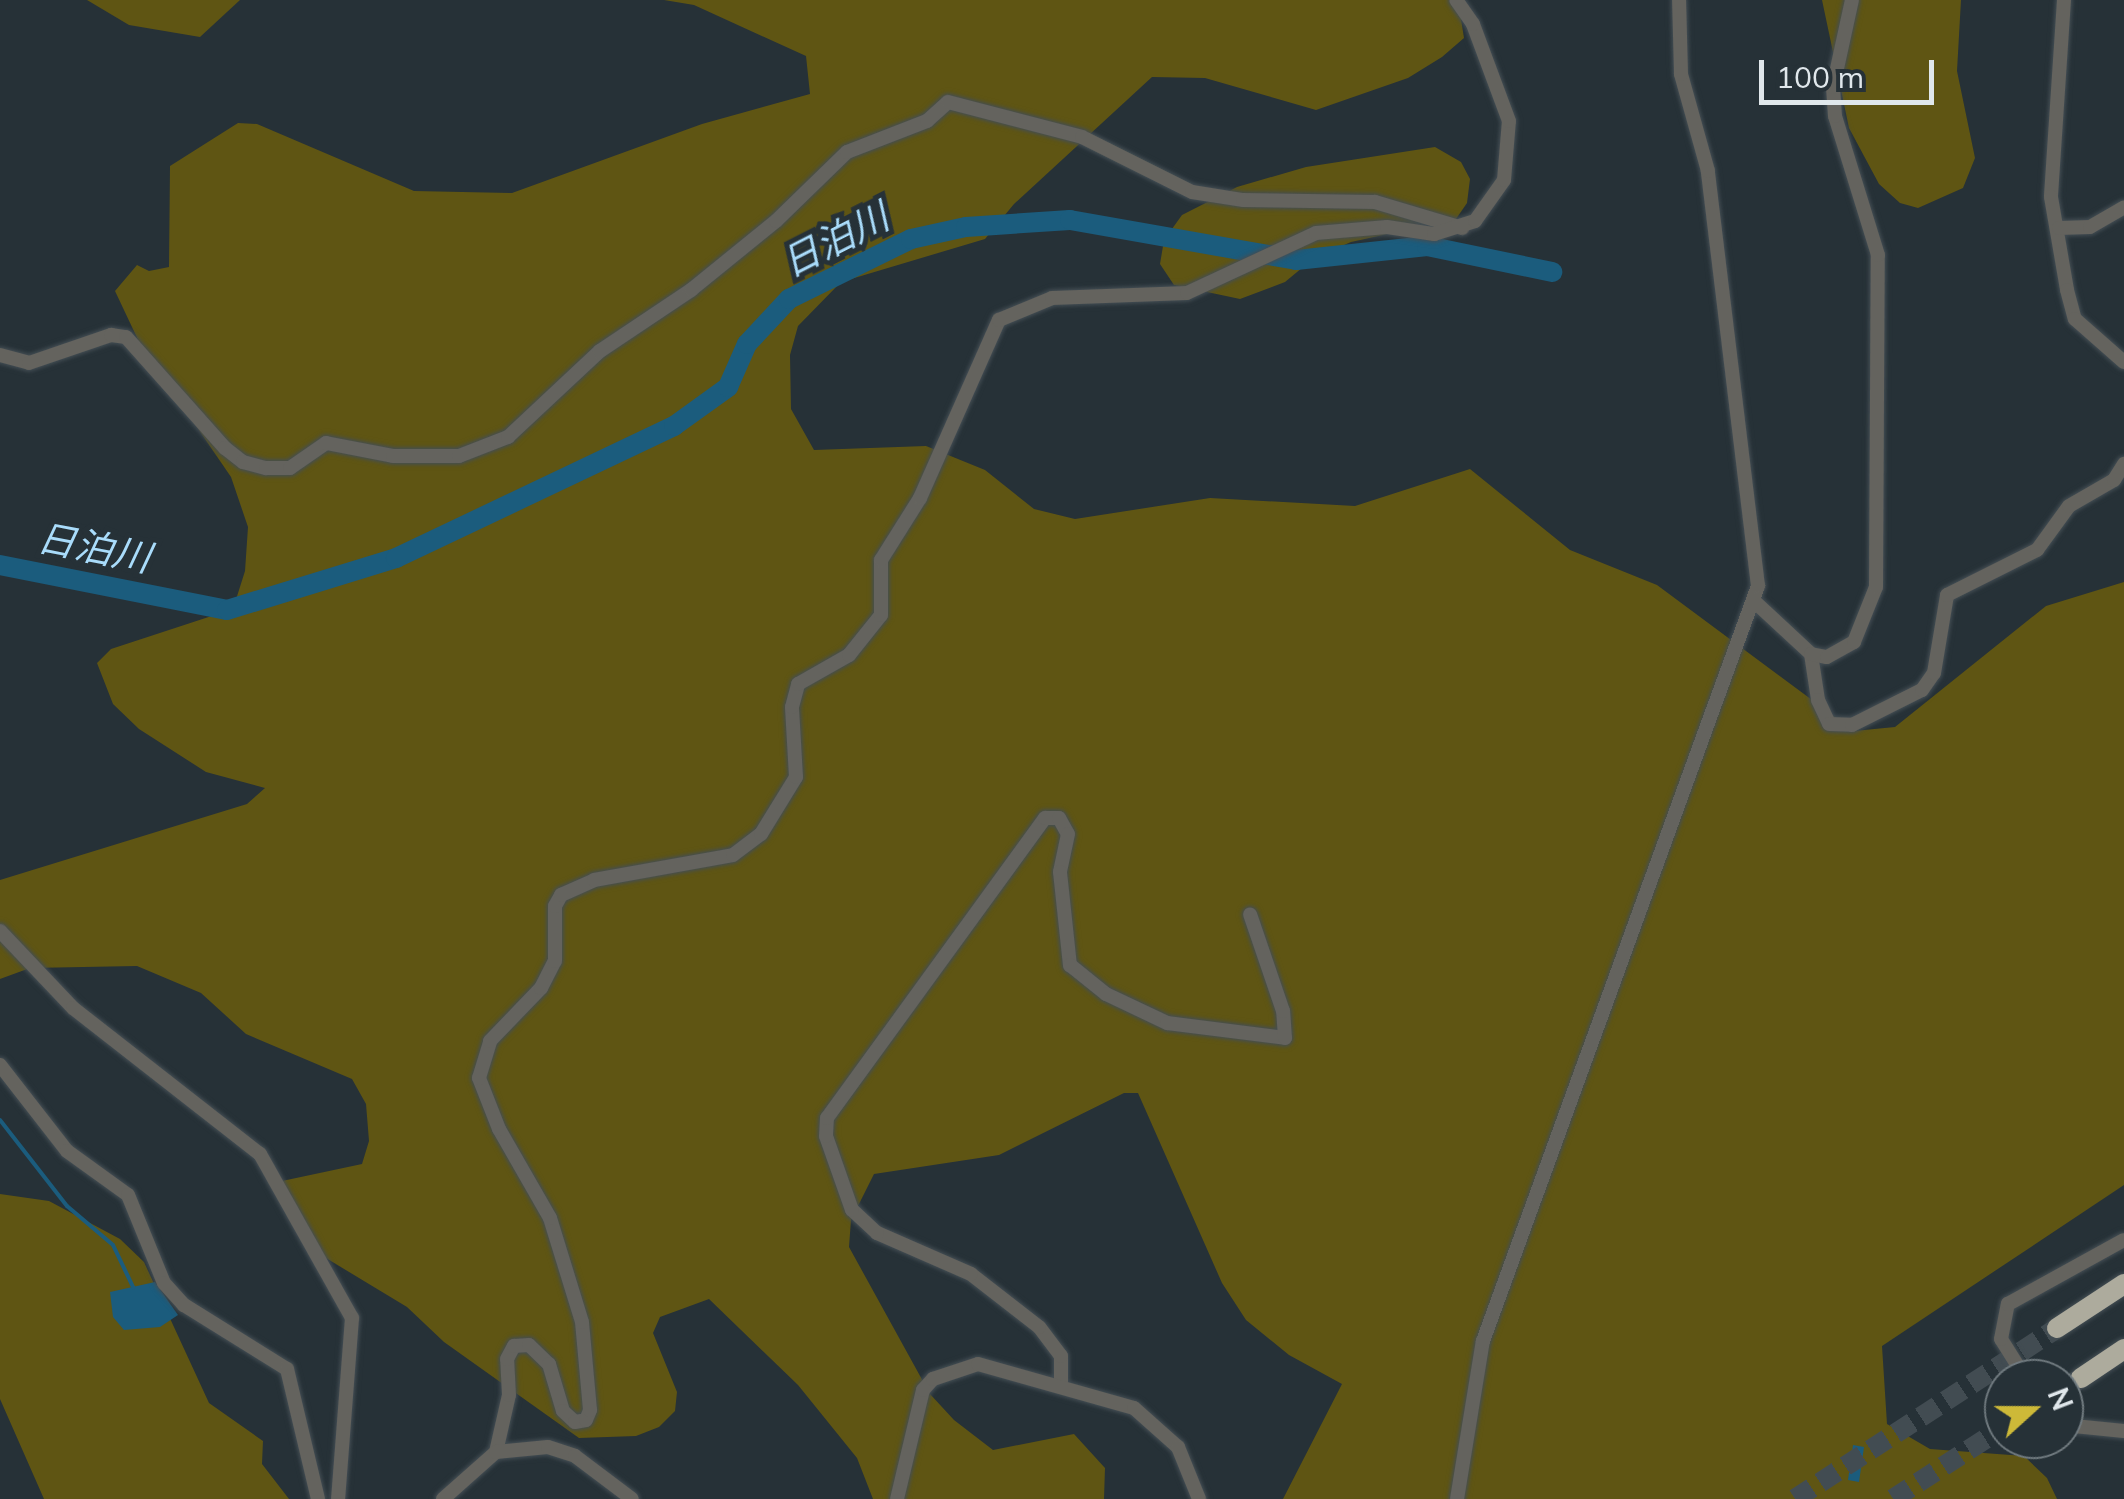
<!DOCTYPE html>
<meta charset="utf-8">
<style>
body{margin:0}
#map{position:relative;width:2124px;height:1499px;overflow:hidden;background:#263137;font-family:Mulish,"Noto Sans JP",sans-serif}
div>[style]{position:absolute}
.forest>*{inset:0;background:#5f5513}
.water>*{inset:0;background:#1b5c7d}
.stream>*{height:4px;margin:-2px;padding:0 2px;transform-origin:2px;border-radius:2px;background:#1b5c7d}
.river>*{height:20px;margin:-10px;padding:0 10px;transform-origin:10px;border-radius:10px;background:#1b5c7d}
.highway-tunnel>*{height:20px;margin-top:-10px;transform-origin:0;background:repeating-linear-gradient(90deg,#424c52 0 20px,transparent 0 30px)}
.roads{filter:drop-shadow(0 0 2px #444e54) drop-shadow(0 0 2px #444e54)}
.minor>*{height:14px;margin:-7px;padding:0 7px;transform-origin:7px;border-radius:7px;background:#64635e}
.highway>*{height:20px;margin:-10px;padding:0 10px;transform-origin:10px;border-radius:10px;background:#adab9d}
span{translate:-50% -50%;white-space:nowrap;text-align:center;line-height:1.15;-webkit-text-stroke:10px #263137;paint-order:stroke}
.water-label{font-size:38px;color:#a9dcfb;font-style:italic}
.north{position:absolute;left:1984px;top:1359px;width:100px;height:100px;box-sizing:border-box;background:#263137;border:2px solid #707a7f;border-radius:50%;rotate:69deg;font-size:28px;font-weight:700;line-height:40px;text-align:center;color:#e0e7eb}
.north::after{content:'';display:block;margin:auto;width:35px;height:45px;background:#cdb938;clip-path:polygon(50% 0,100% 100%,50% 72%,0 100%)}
.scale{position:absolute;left:1759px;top:60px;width:175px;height:45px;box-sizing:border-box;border:5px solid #e0e7eb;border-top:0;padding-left:12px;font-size:30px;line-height:35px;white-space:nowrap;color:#e0e7eb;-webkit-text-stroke:8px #263137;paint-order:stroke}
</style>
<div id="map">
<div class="forest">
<i style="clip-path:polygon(87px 0,240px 0,200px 37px,129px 25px)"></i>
<i style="clip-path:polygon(664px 0,1458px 0,1464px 38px,1442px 57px,1408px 78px,1316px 110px,1205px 78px,1152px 77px,1014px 204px,985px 239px,841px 282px,798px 326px,790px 355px,791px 409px,814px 450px,926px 446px,985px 470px,1034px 509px,1075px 519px,1210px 498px,1355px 506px,1470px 469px,1570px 550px,1657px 585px,1854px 731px,1895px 727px,2046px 606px,2124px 582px,2124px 1185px,1882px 1346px,1887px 1424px,1930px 1449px,2024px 1456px,2047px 1478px,2057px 1499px,1283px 1499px,1342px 1384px,1289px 1355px,1246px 1320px,1222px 1283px,1138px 1093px,1124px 1093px,999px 1155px,874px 1174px,851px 1220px,849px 1247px,930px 1394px,954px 1420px,993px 1450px,1074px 1434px,1105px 1468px,1104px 1499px,873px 1499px,857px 1458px,798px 1385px,709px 1299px,660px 1317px,653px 1333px,677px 1392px,675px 1411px,659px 1427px,636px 1436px,579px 1438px,444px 1342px,407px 1307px,311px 1249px,282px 1181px,362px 1164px,369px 1141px,366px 1104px,352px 1079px,246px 1034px,201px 993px,137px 966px,30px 968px,0 979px,0 880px,247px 804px,265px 788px,206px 772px,139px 729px,113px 704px,97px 663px,111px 649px,233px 609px,245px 571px,248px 527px,231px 477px,140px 344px,115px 291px,137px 265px,149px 271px,169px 267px,170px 166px,238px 123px,257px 124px,414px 191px,512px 193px,702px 124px,810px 94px,806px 56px,694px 5px)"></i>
<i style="clip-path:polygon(1822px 0,1961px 0,1957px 71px,1975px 158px,1963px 188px,1918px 208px,1900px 203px,1879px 184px,1849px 128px)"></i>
<i style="clip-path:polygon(1435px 147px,1461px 162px,1470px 179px,1467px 203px,1456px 219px,1351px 242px,1314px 258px,1285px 282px,1240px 299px,1174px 285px,1160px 264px,1164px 240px,1182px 215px,1237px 187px,1306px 167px)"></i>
<i style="clip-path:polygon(0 1194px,49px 1201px,120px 1239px,144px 1262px,209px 1403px,263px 1441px,262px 1464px,289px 1499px,44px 1499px,0 1399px)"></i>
</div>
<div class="water">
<i style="clip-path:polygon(155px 1282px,178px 1315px,160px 1327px,124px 1330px,113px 1317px,110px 1292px)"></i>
<i style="clip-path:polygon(1853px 1445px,1864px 1447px,1859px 1482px,1848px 1480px)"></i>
</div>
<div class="stream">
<i style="left:0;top:1120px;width:109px;rotate:52.1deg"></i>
<i style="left:67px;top:1206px;width:60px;rotate:40.3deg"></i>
<i style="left:113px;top:1245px;width:47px;rotate:64.5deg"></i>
</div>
<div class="river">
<i style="left:0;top:565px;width:231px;rotate:11.2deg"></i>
<i style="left:227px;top:610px;width:177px;rotate:-17.1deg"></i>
<i style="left:396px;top:558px;width:308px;rotate:-25.4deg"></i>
<i style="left:674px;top:426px;width:67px;rotate:-35.8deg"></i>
<i style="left:728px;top:387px;width:47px;rotate:-66.2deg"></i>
<i style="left:747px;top:344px;width:62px;rotate:-47deg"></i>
<i style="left:789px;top:299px;width:136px;rotate:-26.2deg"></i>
<i style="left:911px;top:239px;width:56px;rotate:-12.3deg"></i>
<i style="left:966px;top:227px;width:104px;rotate:-3.9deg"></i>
<i style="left:1070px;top:220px;width:230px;rotate:10deg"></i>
<i style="left:1296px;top:260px;width:132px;rotate:-6.1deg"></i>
<i style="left:1427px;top:246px;width:128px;rotate:11.7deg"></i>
</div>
<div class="highway-tunnel">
<i style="left:2064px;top:1389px;width:20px;rotate:-33deg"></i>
<i style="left:1795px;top:1499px;width:313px;rotate:-33.1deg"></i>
<i style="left:1893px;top:1499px;width:132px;rotate:-33deg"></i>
</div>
<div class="roads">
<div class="minor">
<i style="left:2064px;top:0;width:197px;rotate:93.8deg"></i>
<i style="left:2051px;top:197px;width:94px;rotate:80.2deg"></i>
<i style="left:2067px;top:290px;width:30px;rotate:75deg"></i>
<i style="left:2075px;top:319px;width:65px;rotate:41.3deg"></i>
<i style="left:2059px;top:228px;width:31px;rotate:-2deg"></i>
<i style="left:2090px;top:227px;width:39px;rotate:-30deg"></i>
<i style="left:0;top:355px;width:30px;rotate:15deg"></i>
<i style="left:29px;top:363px;width:87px;rotate:-18.9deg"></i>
<i style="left:111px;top:335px;width:15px;rotate:8deg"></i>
<i style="left:126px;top:337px;width:149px;rotate:48.3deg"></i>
<i style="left:225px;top:448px;width:23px;rotate:38deg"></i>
<i style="left:243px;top:462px;width:24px;rotate:15deg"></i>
<i style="left:266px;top:468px;width:24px"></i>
<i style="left:290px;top:468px;width:44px;rotate:-34.8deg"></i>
<i style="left:326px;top:443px;width:68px;rotate:11deg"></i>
<i style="left:393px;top:456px;width:66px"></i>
<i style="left:459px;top:456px;width:53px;rotate:-21.2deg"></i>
<i style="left:508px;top:437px;width:126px;rotate:-43.1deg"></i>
<i style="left:600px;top:351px;width:110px;rotate:-33.8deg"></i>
<i style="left:691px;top:290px;width:109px;rotate:-39.1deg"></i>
<i style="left:776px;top:221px;width:99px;rotate:-44.2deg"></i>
<i style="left:847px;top:152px;width:86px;rotate:-21.2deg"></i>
<i style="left:927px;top:121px;width:28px;rotate:-42deg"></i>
<i style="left:948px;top:102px;width:138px;rotate:14.6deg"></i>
<i style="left:1082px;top:137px;width:123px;rotate:26.6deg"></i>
<i style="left:1192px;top:192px;width:52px;rotate:8.9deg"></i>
<i style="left:1243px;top:200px;width:132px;rotate:0.9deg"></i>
<i style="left:1375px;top:202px;width:91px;rotate:16.6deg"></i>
<i style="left:1755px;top:602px;width:76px;rotate:42.9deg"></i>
<i style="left:1811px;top:654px;width:47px;rotate:81.3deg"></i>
<i style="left:1818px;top:700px;width:26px;rotate:65deg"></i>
<i style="left:1829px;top:724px;width:23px;rotate:2deg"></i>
<i style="left:1852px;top:725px;width:78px;rotate:-26.6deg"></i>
<i style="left:1922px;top:690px;width:21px;rotate:-55deg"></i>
<i style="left:1934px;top:673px;width:79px;rotate:-80.5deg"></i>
<i style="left:1947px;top:595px;width:101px;rotate:-26.6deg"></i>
<i style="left:2037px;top:550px;width:54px;rotate:-54deg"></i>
<i style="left:2069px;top:506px;width:52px;rotate:-30deg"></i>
<i style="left:2114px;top:480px;width:19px;rotate:-58deg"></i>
<i style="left:1811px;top:654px;width:16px;rotate:11deg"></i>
<i style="left:1827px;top:657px;width:31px;rotate:-29deg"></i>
<i style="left:1854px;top:642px;width:59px;rotate:-68.2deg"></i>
<i style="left:1876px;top:587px;width:332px;rotate:-89.7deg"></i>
<i style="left:1878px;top:255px;width:145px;rotate:-107.2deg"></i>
<i style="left:1835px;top:116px;width:29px;rotate:-94deg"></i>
<i style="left:1833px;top:87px;width:89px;rotate:-77.7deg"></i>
<i style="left:0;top:931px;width:106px;rotate:46.5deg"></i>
<i style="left:73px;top:1008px;width:237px;rotate:38deg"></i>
<i style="left:260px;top:1154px;width:188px;rotate:60.7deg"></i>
<i style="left:352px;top:1318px;width:182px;rotate:94.4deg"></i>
<i style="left:0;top:1065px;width:109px;rotate:52.1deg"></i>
<i style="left:67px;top:1151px;width:75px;rotate:35.8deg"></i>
<i style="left:128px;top:1195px;width:95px;rotate:67.8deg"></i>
<i style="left:164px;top:1283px;width:30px;rotate:48deg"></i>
<i style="left:184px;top:1305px;width:121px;rotate:31.9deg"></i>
<i style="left:287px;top:1369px;width:134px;rotate:76.6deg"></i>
<i style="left:2026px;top:1379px;width:47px;rotate:-122deg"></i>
<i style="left:2001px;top:1339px;width:36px;rotate:-79deg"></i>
<i style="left:2008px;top:1304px;width:132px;rotate:-28.9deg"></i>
<i style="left:1061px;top:1383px;width:27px;rotate:-90deg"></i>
<i style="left:1061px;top:1356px;width:36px;rotate:-127deg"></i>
<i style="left:1039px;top:1327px;width:86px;rotate:-142.1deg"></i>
<i style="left:971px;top:1274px;width:103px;rotate:-156.4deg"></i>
<i style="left:877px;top:1233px;width:34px;rotate:-137deg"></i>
<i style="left:852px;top:1210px;width:78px;rotate:-109.4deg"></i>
<i style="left:826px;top:1136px;width:18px;rotate:-87deg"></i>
<i style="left:827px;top:1118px;width:371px;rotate:-54deg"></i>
<i style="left:1045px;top:818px;width:14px"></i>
<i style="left:1059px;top:818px;width:18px;rotate:61deg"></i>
<i style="left:1068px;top:834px;width:39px;rotate:102deg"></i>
<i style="left:1060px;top:872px;width:94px;rotate:83.9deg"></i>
<i style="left:1070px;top:965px;width:46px;rotate:38.9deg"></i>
<i style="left:1106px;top:994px;width:68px;rotate:25.4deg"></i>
<i style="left:1167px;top:1023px;width:119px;rotate:7.2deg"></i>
<i style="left:1285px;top:1038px;width:27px;rotate:-94deg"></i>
<i style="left:1283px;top:1011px;width:102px;rotate:-108.8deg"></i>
<i style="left:2064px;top:1425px;width:60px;rotate:5.7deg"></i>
<i style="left:496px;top:1452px;width:58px;rotate:-77.2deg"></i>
<i style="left:509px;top:1395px;width:36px;rotate:-93deg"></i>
<i style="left:507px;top:1359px;width:15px;rotate:-62deg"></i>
<i style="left:514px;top:1346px;width:15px;rotate:-4deg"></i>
<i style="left:529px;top:1345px;width:28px;rotate:44deg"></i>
<i style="left:549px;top:1364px;width:49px;rotate:73.4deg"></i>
<i style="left:563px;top:1411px;width:16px;rotate:43deg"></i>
<i style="left:575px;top:1422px;width:11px;rotate:-10deg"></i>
<i style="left:586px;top:1420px;width:11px;rotate:-68deg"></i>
<i style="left:590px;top:1410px;width:88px;rotate:-95.2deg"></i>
<i style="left:582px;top:1322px;width:109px;rotate:-107.1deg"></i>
<i style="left:550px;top:1218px;width:103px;rotate:-119.8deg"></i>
<i style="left:499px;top:1129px;width:55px;rotate:-111.4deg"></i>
<i style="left:479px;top:1078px;width:39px;rotate:-73deg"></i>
<i style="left:490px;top:1041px;width:74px;rotate:-46.1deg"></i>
<i style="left:541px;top:988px;width:30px;rotate:-63deg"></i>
<i style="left:555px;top:961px;width:55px;rotate:-90deg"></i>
<i style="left:555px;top:906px;width:13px;rotate:-61deg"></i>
<i style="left:561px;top:895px;width:36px;rotate:-24deg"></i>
<i style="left:594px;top:880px;width:141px;rotate:-10.2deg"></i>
<i style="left:733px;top:855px;width:35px;rotate:-37deg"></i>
<i style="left:761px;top:834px;width:67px;rotate:-58.4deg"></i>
<i style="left:796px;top:777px;width:70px;rotate:-93.3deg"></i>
<i style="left:792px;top:707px;width:24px;rotate:-75deg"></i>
<i style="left:798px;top:684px;width:59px;rotate:-29.6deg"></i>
<i style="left:849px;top:655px;width:51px;rotate:-51.3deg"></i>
<i style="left:881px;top:615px;width:55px;rotate:-90deg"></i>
<i style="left:881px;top:560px;width:73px;rotate:-57.8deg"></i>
<i style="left:920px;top:498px;width:195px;rotate:-66.1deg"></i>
<i style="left:999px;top:320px;width:57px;rotate:-22.5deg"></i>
<i style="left:1052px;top:298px;width:135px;rotate:-2.1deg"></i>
<i style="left:1187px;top:293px;width:142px;rotate:-24.9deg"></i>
<i style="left:1316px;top:233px;width:71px;rotate:-4.8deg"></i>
<i style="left:1387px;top:227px;width:48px;rotate:8.5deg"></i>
<i style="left:1434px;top:234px;width:43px;rotate:-17.6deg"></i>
<i style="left:1475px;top:221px;width:50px;rotate:-54.7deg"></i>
<i style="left:1504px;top:180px;width:59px;rotate:-85.2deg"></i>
<i style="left:1509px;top:121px;width:103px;rotate:-110.4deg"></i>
<i style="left:1473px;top:24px;width:29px;rotate:-125deg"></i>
<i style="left:443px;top:1499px;width:71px;rotate:-41.6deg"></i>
<i style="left:496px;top:1452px;width:52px;rotate:-5.5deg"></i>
<i style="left:548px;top:1447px;width:28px;rotate:18deg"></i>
<i style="left:575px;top:1456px;width:71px;rotate:37deg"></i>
<i style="left:897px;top:1499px;width:112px;rotate:-76.6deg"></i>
<i style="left:923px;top:1390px;width:15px;rotate:-48deg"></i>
<i style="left:933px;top:1379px;width:47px;rotate:-18.4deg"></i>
<i style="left:978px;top:1364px;width:162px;rotate:15.8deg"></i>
<i style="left:1134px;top:1408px;width:59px;rotate:41.6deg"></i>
<i style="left:1178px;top:1447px;width:56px;rotate:68deg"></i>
<i style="left:1457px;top:1499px;width:160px;rotate:-80.7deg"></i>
<i style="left:1483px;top:1341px;width:804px;rotate:-69.99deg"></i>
<i style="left:1758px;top:586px;width:418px;rotate:-96.9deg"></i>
<i style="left:1708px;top:171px;width:101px;rotate:-105.6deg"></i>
<i style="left:1681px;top:74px;width:74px;rotate:-91.5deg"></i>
</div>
<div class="highway">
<i style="left:2057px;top:1328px;width:80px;rotate:-33.3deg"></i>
<i style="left:2081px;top:1378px;width:52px;rotate:-34deg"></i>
</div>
</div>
<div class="water-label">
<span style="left:835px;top:240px;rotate:-27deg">日泊川</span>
<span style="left:94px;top:548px;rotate:11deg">日泊川</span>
</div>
<div class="north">N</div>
<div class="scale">100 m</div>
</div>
